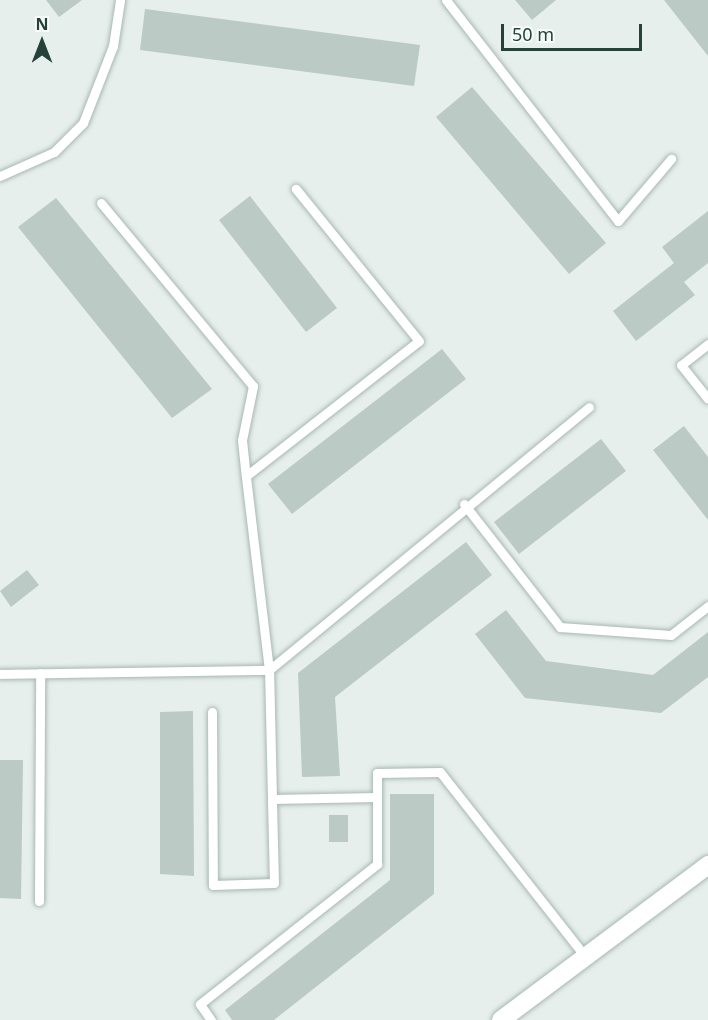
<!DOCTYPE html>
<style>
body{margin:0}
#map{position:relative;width:708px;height:1020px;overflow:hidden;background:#e6efeb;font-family:"Noto Sans",sans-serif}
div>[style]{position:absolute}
.building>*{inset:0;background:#bbcac4}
.roads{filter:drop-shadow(0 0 2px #a8b8b2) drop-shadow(0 0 2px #a8b8b2)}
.lane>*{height:9px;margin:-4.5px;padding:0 4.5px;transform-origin:4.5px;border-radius:4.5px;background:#fff}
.secondary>*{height:18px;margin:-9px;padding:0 9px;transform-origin:9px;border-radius:9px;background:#fff}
span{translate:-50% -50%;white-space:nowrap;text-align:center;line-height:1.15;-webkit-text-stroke:4.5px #f7fbf9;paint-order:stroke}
.north{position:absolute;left:12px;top:12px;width:60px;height:60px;-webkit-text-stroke:4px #f7fbf9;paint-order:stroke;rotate:0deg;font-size:16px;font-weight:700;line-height:24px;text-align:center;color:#24423a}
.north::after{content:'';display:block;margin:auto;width:21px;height:27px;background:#24423a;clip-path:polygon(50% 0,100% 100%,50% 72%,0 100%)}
.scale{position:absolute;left:501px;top:24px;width:141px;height:27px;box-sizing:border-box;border:3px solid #24423a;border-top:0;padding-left:8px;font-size:18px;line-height:21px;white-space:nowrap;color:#24423a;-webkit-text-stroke:4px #f7fbf9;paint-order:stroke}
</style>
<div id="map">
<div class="building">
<i style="clip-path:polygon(46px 0,82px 0,59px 17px)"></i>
<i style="clip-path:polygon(515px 0,556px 0,532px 20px)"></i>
<i style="clip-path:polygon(664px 0,708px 0,708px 56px)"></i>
<i style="clip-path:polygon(145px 9px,420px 45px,414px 86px,140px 50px)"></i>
<i style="clip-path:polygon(472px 87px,606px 243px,569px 274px,436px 117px)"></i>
<i style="clip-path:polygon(250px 196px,337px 308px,306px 332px,219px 220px)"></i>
<i style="clip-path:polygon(56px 198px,212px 389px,172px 418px,18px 227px)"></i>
<i style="clip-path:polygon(708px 211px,708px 263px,684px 282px,695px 295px,636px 341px,613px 311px,674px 263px,662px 247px)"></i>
<i style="clip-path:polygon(442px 349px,466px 379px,292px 514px,268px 484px)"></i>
<i style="clip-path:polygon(684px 426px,708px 457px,708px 520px,653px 450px)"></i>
<i style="clip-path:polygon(601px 439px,626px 471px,519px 554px,494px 522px)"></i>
<i style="clip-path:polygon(466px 542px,492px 575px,335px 697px,340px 776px,302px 777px,298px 673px)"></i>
<i style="clip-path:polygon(27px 570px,39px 585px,11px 607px,0 591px)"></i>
<i style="clip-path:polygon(506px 610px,546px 661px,653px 675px,708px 632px,708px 677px,661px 713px,525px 698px,475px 634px)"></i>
<i style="clip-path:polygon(193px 711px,194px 876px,160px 874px,160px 712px)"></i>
<i style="clip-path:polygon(0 760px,23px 760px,21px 899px,0 898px)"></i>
<i style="clip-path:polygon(390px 794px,434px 794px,434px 894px,274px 1020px,232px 1020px,225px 1010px,390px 880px)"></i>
<i style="clip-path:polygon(329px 815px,348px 815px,348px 842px,329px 842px)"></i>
</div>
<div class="roads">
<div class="lane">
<i style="left:446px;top:0;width:280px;rotate:52.1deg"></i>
<i style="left:618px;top:221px;width:82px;rotate:-49.5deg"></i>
<i style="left:0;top:176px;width:59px;rotate:-24deg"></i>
<i style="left:54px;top:152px;width:41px;rotate:-45deg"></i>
<i style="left:83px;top:123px;width:83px;rotate:-68.7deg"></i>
<i style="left:113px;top:46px;width:47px;rotate:-81.3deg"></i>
<i style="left:101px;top:203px;width:238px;rotate:50.3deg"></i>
<i style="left:253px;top:386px;width:55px;rotate:101.5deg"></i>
<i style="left:242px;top:440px;width:36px;rotate:84deg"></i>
<i style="left:708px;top:344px;width:34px;rotate:142deg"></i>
<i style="left:681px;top:365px;width:43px;rotate:51.5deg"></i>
<i style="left:464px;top:504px;width:156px;rotate:52deg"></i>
<i style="left:560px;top:627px;width:111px;rotate:4.1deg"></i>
<i style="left:671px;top:635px;width:47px;rotate:-38.1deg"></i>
<i style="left:0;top:674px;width:269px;rotate:-0.9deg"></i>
<i style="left:269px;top:670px;width:414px;rotate:-39.4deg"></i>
<i style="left:212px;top:712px;width:173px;rotate:89.7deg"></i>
<i style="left:213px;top:885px;width:61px;rotate:-1.9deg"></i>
<i style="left:274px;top:883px;width:84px;rotate:-91.4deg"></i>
<i style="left:377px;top:797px;width:24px;rotate:-90deg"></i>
<i style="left:377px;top:773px;width:63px;rotate:-0.9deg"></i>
<i style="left:440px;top:772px;width:234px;rotate:51.8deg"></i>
<i style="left:39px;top:901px;width:228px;rotate:-89.7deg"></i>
<i style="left:211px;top:1020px;width:19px;rotate:-125deg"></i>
<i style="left:200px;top:1004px;width:226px;rotate:-38.3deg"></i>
<i style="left:377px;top:864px;width:67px;rotate:-90deg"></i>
<i style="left:377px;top:797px;width:105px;rotate:178.9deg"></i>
<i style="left:272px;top:799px;width:129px;rotate:-91.3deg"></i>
<i style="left:269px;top:670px;width:195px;rotate:-96.8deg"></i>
<i style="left:246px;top:476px;width:219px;rotate:-38deg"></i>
<i style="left:419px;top:341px;width:196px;rotate:-129deg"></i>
</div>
<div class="secondary">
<i style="left:501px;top:1020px;width:259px;rotate:-36.8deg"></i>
</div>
</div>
<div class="north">N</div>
<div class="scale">50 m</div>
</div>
